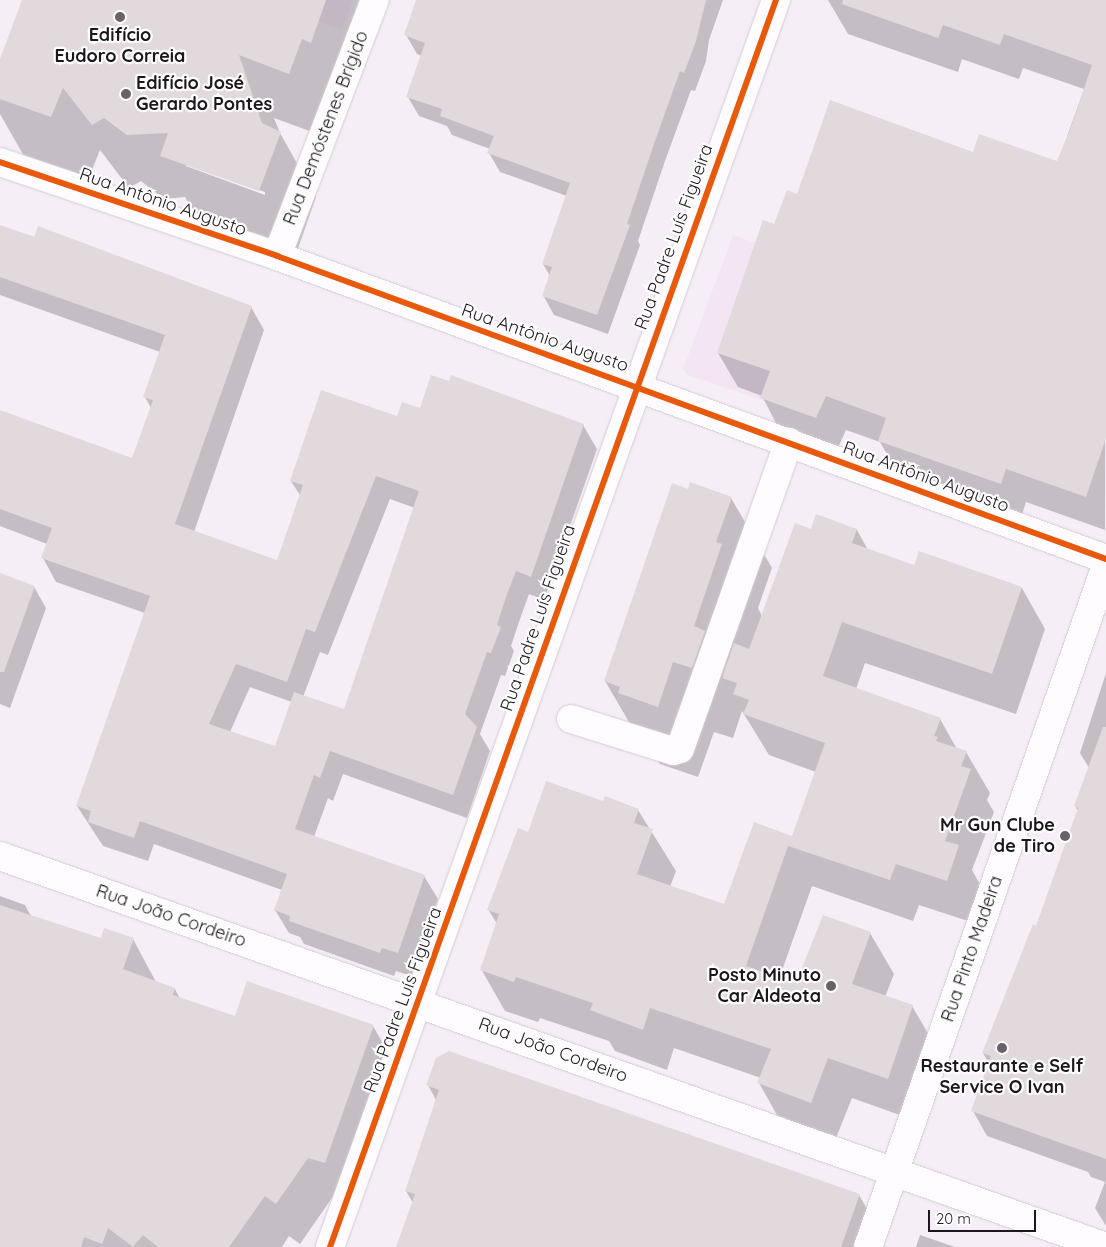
<!DOCTYPE html>
<meta charset="utf-8">
<style>
body{margin:0}
#map{position:relative;width:1106px;height:1247px;overflow:hidden;background:#f6eef6;font-family:Quicksand,sans-serif}
div>[style]{position:absolute}
.built>*{inset:0;background:#f4e5f4}
.shadow>*{inset:0;background:#0003}
.building>*{inset:0;background:#e1d9db}
.roads{filter:drop-shadow(0 0 1px #d2ccd2) drop-shadow(0 0 1px #d2ccd2)}
.minor>*{height:28px;margin:-14px;padding:0 14px;transform-origin:14px;border-radius:14px;background:#fefcfe}
.tertiary>*{height:28px;margin:-14px;padding:0 14px;transform-origin:14px;border-radius:14px;background:#fefcfe}
.secondary>*{height:28px;margin:-14px;padding:0 14px;transform-origin:14px;border-radius:14px;background:#fefcfe}
.cycleway>*{height:6px;margin:-3px;padding:0 3px;transform-origin:3px;border-radius:3px;background:#e8590c}
.dots>*{width:14px;height:14px;translate:-50% -50%;box-sizing:border-box;border:2px solid #fefefe;border-radius:50%}
span{translate:-50% -50%;white-space:nowrap;text-align:center;line-height:1.15;-webkit-text-stroke:4.5px #fefefe;paint-order:stroke}
.poi-label{font-size:18px;color:#1c171c;font-weight:700}
.left{translate:0 -50%;text-align:left}
.right{translate:-100% -50%;text-align:right}
.street-label{font-size:18px;color:#1c171c}
.scale{position:absolute;left:928px;top:1210px;width:108px;height:22px;box-sizing:border-box;border:2px solid #1c171c;border-top:0;padding-left:6px;font-size:15px;line-height:18px;white-space:nowrap;color:#1c171c;-webkit-text-stroke:4px #fefefe;paint-order:stroke}
</style>
<div id="map">
<div class="built">
<i style="clip-path:polygon(259px 0,353px 0,342px 30px)"></i>
<i style="clip-path:polygon(733px 235px,833px 269px,784px 407px,687px 375px,683px 369px)"></i>
</div>
<div class="shadow">
<i style="clip-path:polygon(evenodd,24px 0,385px 0,326px 137px,274px 118px,280px 133px,316px 197px,296px 254px,198px 219px,185px 197px,164px 199px,141px 181px,129px 188px,100px 150px,88px 180px,25px 158px,0 114px,0 64px,24px 0,186px 164px,265px 192px,265px 195px,186px 166px,186px 164px)"></i>
<i style="clip-path:polygon(419px 0,723px 0,709px 40px,706px 61px,695px 91px,691px 90px,665px 161px,638px 241px,640px 245px,608px 334px,554px 315px,543px 295px,550px 276px,543px 264px,567px 196px,500px 172px,489px 153px,490px 149px,452px 135px,447px 126px,419px 116px,408px 97px,422px 56px,417px 54px,406px 35px)"></i>
<i style="clip-path:polygon(828px 0,1106px 0,1105px 530px,1026px 502px,1021px 518px,899px 475px,880px 442px,846px 430px,836px 452px,781px 433px,762px 396px,738px 387px,718px 353px,775px 226px,798px 195px,974px 153px,1058px 162px,1084px 89px,1023px 68px,1019px 79px,962px 59px,958px 72px,848px 34px)"></i>
<i style="clip-path:polygon(evenodd,0 226px,251px 307px,264px 330px,194px 532px,277px 562px,301px 497px,291px 481px,398px 418px,421px 410px,583px 425px,597px 449px,544px 600px,529px 594px,519px 622px,511px 646px,514px 651px,505px 676px,501px 675px,480px 734px,490px 751px,467px 818px,343px 774px,333px 801px,328px 798px,314px 837px,424px 876px,438px 899px,411px 976px,396px 971px,394px 976px,304px 944px,300px 937px,289px 933px,275px 910px,282px 890px,154px 844px,148px 861px,103px 846px,77px 806px,145px 613px,56px 582px,43px 558px,47px 544px,0 526px,0 412px,133px 459px,151px 408px,145px 397px,160px 352px,0 295px,0 226px,390px 499px,415px 508px,345px 711px,303px 697px,320px 652px,328px 655px,390px 499px,0 226px,250px 687px,292px 702px,276px 748px,230px 732px,250px 687px)"></i>
<i style="clip-path:polygon(689px 490px,731px 498px,772px 568px,758px 608px,762px 616px,812px 530px,857px 530px,868px 550px,915px 567px,1022px 588px,1045px 629px,1016px 714px,865px 663px,856px 689px,940px 719px,957px 749px,966px 752px,990px 793px,987px 800px,994px 812px,972px 870px,982px 888px,971px 922px,919px 905px,913px 921px,812px 886px,779px 979px,797px 985px,870px 933px,894px 974px,885px 997px,912px 1006px,936px 1047px,911px 1119px,852px 1098px,834px 1143px,782px 1124px,759px 1083px,761px 1078px,674px 1048px,667px 1070px,615px 1051px,609px 1041px,540px 1018px,538px 1022px,505px 1011px,481px 969px,497px 924px,488px 909px,529px 834px,603px 802px,638px 810px,676px 871px,670px 887px,725px 906px,792px 837px,816px 772px,769px 755px,742px 711px,733px 738px,714px 732px,698px 777px,660px 764px,654px 755px,646px 751px,605px 681px)"></i>
<i style="clip-path:polygon(0 575px,34px 587px,46px 608px,10px 708px,0 704px)"></i>
<i style="clip-path:polygon(1106px 673px,1106px 1226px,1095px 1208px,1105px 1182px,1091px 1177px,1088px 1172px,987px 1136px,973px 1111px,989px 1064px,983px 1053px,1037px 927px,1078px 811px,1075px 806px,1089px 768px,1080px 753px)"></i>
<i style="clip-path:polygon(0 896px,25px 905px,31px 916px,102px 940px,133px 939px,156px 982px,175px 989px,180px 999px,235px 1017px,373px 1026px,397px 1068px,348px 1204px,332px 1198px,300px 1244px,289px 1236px,282px 1247px,0 1247px)"></i>
<i style="clip-path:polygon(428px 1085px,859px 1195px,870px 1214px,859px 1247px,397px 1247px,413px 1203px,406px 1191px,436px 1100px)"></i>
<i style="clip-path:polygon(920px 1235px,955px 1247px,916px 1247px)"></i>
</div>
<div class="building">
<i style="clip-path:polygon(22px 0,326px 0,311px 43px,302px 39px,289px 74px,239px 55px,262px 123px,281px 132px,259px 191px,160px 156px,168px 133px,127px 135px,104px 118px,92px 125px,63px 88px,51px 117px,0 99px,0 59px)"></i>
<i style="clip-path:polygon(416px 0,706px 0,696px 41px,684px 73px,680px 71px,655px 141px,627px 224px,630px 225px,597px 315px,542px 296px,552px 267px,542px 264px,570px 183px,487px 153px,494px 136px,440px 116px,442px 109px,406px 97px,425px 43px,404px 35px)"></i>
<i style="clip-path:polygon(843px 0,1106px 0,1106px 438px,1086px 497px,1006px 469px,1001px 484px,878px 441px,886px 418px,826px 396px,816px 418px,760px 398px,770px 371px,717px 353px,763px 220px,774px 224px,787px 190px,797px 194px,830px 100px,973px 152px,979px 134px,1057px 161px,1070px 130px,1092px 65px,1004px 34px,1000px 45px,943px 25px,938px 38px,842px 4px)"></i>
<i style="clip-path:polygon(evenodd,0 225px,34px 237px,38px 226px,252px 306px,175px 524px,277px 560px,303px 485px,290px 481px,321px 390px,397px 416px,402px 402px,420px 408px,431px 375px,449px 381px,451px 375px,584px 424px,531px 577px,516px 571px,506px 597px,497px 625px,501px 627px,491px 653px,487px 652px,465px 714px,477px 727px,453px 795px,330px 751px,320px 778px,314px 775px,295px 829px,425px 875px,398px 953px,382px 948px,380px 953px,289px 921px,290px 916px,274px 910px,287px 874px,140px 821px,134px 838px,88px 822px,91px 811px,76px 806px,150px 596px,41px 558px,52px 528px,0 509px,0 410px,132px 458px,153px 400px,143px 397px,165px 335px,0 277px,0 225px,376px 476px,419px 491px,344px 709px,294px 692px,275px 746px,209px 724px,236px 664px,287px 682px,306px 629px,315px 632px,376px 476px)"></i>
<i style="clip-path:polygon(690px 482px,732px 497px,716px 542px,722px 544px,694px 626px,705px 631px,692px 668px,673px 662px,658px 707px,618px 693px,620px 687px,604px 681px,672px 483px,688px 489px)"></i>
<i style="clip-path:polygon(816px 514px,857px 529px,852px 543px,914px 565px,919px 551px,1022px 587px,992px 674px,842px 622px,823px 676px,941px 718px,934px 736px,938px 737px,936px 741px,967px 751px,961px 766px,971px 769px,945px 841px,959px 845px,947px 881px,896px 864px,890px 880px,788px 846px,746px 966px,796px 983px,823px 915px,871px 932px,852px 984px,913px 1005px,888px 1079px,828px 1058px,811px 1103px,757px 1083px,771px 1049px,650px 1008px,643px 1030px,590px 1010px,593px 1003px,516px 977px,514px 982px,480px 970px,499px 914px,487px 910px,518px 828px,528px 832px,546px 781px,603px 801px,605px 796px,639px 809px,634px 823px,653px 829px,637px 874px,724px 904px,754px 822px,792px 836px,825px 743px,743px 714px,749px 700px,733px 694px,737px 683px,722px 678px,734px 643px,749px 649px,795px 523px,811px 529px)"></i>
<i style="clip-path:polygon(0 573px,35px 586px,4px 672px,0 672px)"></i>
<i style="clip-path:polygon(1103px 727px,1106px 727px,1106px 1159px,971px 1111px,991px 1056px,982px 1053px,1033px 924px,1036px 926px,1078px 808px,1074px 806px)"></i>
<i style="clip-path:polygon(0 905px,101px 938px,104px 928px,134px 938px,123px 969px,175px 988px,173px 995px,235px 1016px,247px 981px,374px 1025px,325px 1163px,308px 1158px,276px 1204px,265px 1196px,229px 1247px,158px 1247px,143px 1235px,133px 1247px,108px 1228px,102px 1244px,84px 1237px,81px 1247px,0 1247px)"></i>
<i style="clip-path:polygon(449px 1051px,860px 1194px,841px 1247px,396px 1247px,415px 1194px,405px 1191px,439px 1090px,426px 1085px,436px 1058px)"></i>
</div>
<div class="roads">
<div class="minor">
<i style="left:277px;top:256px;width:274px;rotate:-69.1deg"></i>
<i style="left:571px;top:719px;width:107px;rotate:17.4deg"></i>
<i style="left:673px;top:751px;width:7px;rotate:-16deg"></i>
<i style="left:680px;top:749px;width:326px;rotate:-70.5deg"></i>
<i style="left:330px;top:1247px;width:1324px;rotate:-70.32deg"></i>
</div>
<div class="tertiary">
<i style="left:0;top:162px;width:293px;rotate:18.7deg"></i>
<i style="left:277px;top:256px;width:883px;rotate:20.08deg"></i>
<i style="left:0;top:856px;width:1173px;rotate:19.47deg"></i>
</div>
<div class="secondary">
<i style="left:868px;top:1247px;width:721px;rotate:-70.74deg"></i>
</div>
</div>
<div class="cycleway">
<i style="left:0;top:162px;width:293px;rotate:18.7deg"></i>
<i style="left:277px;top:256px;width:883px;rotate:20.08deg"></i>
<i style="left:330px;top:1247px;width:1324px;rotate:-70.32deg"></i>
</div>
<div class="dots">
<i style="left:120px;top:17px;background:#686268"></i>
<i style="left:126px;top:94px;background:#686268"></i>
<i style="left:1065px;top:836px;background:#686268"></i>
<i style="left:831px;top:986px;background:#686268"></i>
<i style="left:1002px;top:1048px;background:#686268"></i>
</div>
<div class="poi-label">
<span style="left:120px;top:46px">Edifício<br>Eudoro Correia</span>
<span class="left" style="left:136px;top:94px">Edifício José<br>Gerardo Pontes</span>
<span class="right" style="left:1055px;top:836px">Mr Gun Clube<br>de Tiro</span>
<span class="right" style="left:821px;top:986px">Posto Minuto<br>Car Aldeota</span>
<span style="left:1002px;top:1077px">Restaurante e Self<br>Service O Ivan</span>
</div>
<div class="street-label">
<span style="left:326px;top:128px;rotate:-69deg">Rua Demóstenes Brígido</span>
<span style="left:163px;top:202px;rotate:19deg">Rua Antônio Augusto</span>
<span style="left:674px;top:237px;rotate:-70deg">Rua Padre Luís Figueira</span>
<span style="left:545px;top:338px;rotate:19deg">Rua Antônio Augusto</span>
<span style="left:926px;top:477px;rotate:20deg">Rua Antônio Augusto</span>
<span style="left:538px;top:618px;rotate:-71deg">Rua Padre Luís Figueira</span>
<span style="left:171px;top:916px;rotate:19deg">Rua João Cordeiro</span>
<span style="left:972px;top:949px;rotate:-71deg">Rua Pinto Madeira</span>
<span style="left:403px;top:1000px;rotate:-70deg">Rua Padre Luís Figueira</span>
<span style="left:553px;top:1050px;rotate:20deg">Rua João Cordeiro</span>
</div>
<div class="scale">20 m</div>
</div>
